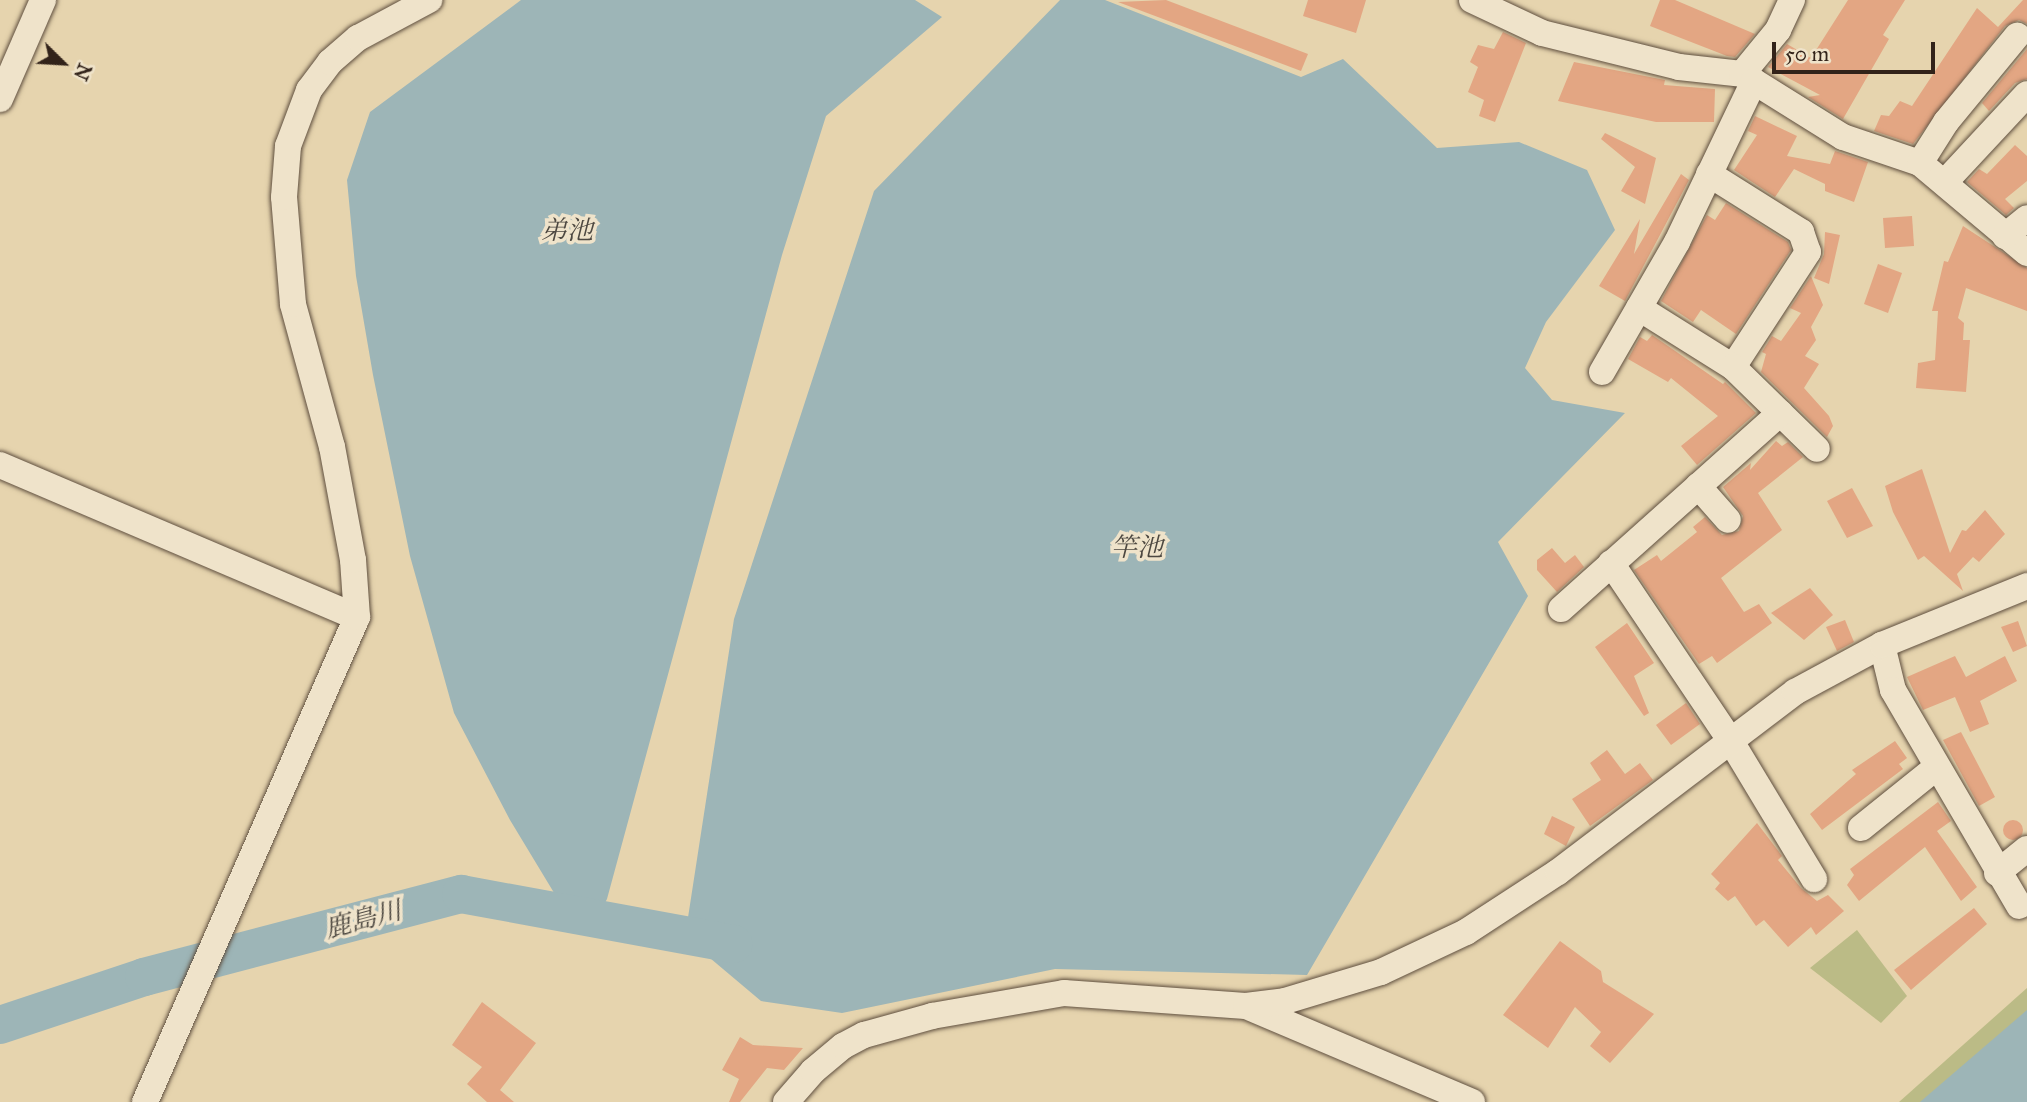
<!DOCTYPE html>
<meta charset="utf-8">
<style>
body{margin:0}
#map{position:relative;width:2027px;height:1102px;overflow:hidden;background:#e6d4ae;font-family:"IM FELL Great Primer","Noto Serif JP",serif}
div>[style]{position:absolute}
.green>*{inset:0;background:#bbbb86}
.water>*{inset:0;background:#9db5b7}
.river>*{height:38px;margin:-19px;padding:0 19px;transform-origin:19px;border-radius:19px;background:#9db5b7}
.building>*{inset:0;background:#e3a683}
.round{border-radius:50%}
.roads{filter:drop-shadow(0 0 2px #5f4f3f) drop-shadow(0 0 2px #5f4f3f)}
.minor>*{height:26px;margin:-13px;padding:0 13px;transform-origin:13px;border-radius:13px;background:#efe3ca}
span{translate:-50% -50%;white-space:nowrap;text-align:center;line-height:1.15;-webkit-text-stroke:7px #efe3ca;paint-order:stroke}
.water-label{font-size:26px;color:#4d4841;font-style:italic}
.north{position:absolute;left:28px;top:28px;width:70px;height:70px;-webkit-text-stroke:5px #efe3ca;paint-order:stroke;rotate:114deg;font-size:19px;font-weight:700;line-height:28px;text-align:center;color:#32231a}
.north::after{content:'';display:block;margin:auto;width:24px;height:32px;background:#32231a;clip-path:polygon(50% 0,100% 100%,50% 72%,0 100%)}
.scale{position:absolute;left:1772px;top:42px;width:163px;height:32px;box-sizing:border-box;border:4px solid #32231a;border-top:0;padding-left:9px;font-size:21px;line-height:24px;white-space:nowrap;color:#32231a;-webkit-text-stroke:5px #efe3ca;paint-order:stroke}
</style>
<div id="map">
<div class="green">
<i style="clip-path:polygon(1857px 930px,1907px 996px,1881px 1023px,1810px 968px)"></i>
<i style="clip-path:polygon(2027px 988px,2027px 1102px,1899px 1102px)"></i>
</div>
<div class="water">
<i style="clip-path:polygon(521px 0,915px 0,942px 17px,826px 116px,782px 255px,607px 899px,600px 912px,562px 906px,510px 820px,454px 713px,410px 556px,373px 375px,356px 276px,347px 180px,370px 112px)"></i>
<i style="clip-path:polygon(1060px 0,1105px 0,1301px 77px,1343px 59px,1437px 148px,1519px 142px,1587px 170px,1615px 230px,1546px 322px,1525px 368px,1552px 400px,1625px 413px,1498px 542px,1528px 596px,1307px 975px,1055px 969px,842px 1013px,761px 1001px,685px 937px,734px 619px,874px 191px)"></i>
<i style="clip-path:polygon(2027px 1010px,2027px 1102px,1920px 1102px)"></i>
</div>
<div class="river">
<i style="left:0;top:1025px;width:152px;rotate:-18.4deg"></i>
<i style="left:144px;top:977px;width:328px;rotate:-14.7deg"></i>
<i style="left:461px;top:894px;width:277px;rotate:10.4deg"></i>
</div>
<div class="building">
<i style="clip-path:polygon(1166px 0,1308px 54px,1301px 71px,1118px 2px)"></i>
<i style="clip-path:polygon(1308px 0,1366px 0,1356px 33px,1303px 16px)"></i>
<i style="clip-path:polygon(1660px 0,1675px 0,1755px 34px,1735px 57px,1727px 56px,1650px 26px)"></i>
<i style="clip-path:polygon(1848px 0,1905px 0,1883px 35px,1889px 39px,1843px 119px,1808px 97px,1820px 95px,1768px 67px,1787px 44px,1811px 58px)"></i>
<i style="clip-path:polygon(2023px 0,2027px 0,2027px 24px,2019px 20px,2005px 26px,1913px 144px,1874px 131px,1881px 115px,1889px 116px,1900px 101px,1912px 106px,1977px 8px,1998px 27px)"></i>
<i style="clip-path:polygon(1503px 32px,1526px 43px,1495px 122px,1479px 116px,1484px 100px,1468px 92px,1478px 67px,1470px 62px,1478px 45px,1494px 49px)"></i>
<i style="clip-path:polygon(2027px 49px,2027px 79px,2015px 83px,1989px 111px,1982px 103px)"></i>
<i style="clip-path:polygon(1574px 62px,1665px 80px,1664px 85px,1715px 89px,1714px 122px,1656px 122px,1558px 101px)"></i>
<i style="clip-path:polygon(1755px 116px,1797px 136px,1787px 156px,1830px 164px,1835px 151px,1868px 162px,1854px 202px,1825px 191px,1825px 184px,1794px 169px,1775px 197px,1734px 170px,1757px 135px,1748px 131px)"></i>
<i style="clip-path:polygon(1605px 133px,1656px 158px,1645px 204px,1621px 191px,1635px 167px,1601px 139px)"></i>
<i style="clip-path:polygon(2015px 145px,2027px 156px,2027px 181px,2005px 199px,2014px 208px,2006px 215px,1967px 182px,1979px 169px,1987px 174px)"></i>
<i style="clip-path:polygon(1681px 174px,1689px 180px,1625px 301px,1599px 286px,1640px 219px,1634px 254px)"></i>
<i style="clip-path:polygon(1726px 203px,1788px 242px,1791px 250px,1736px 334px,1701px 310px,1693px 322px,1661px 301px,1707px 215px,1715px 220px)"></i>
<i style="clip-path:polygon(1912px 216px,1914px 246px,1885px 248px,1883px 218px)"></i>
<i style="clip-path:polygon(1963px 226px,2027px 268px,2027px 311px,1966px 288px,1958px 318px,1964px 323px,1963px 340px,1970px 340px,1966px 392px,1916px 388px,1918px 363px,1935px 360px,1938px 311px,1932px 311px,1944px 261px,1948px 262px)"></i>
<i style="clip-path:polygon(1825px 232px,1840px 235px,1829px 284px,1814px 278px,1824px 254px)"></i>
<i style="clip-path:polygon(1878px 264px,1902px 273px,1888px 313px,1864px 304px)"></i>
<i style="clip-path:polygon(1811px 276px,1823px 305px,1811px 327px,1816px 340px,1805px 356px,1819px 364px,1804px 388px,1829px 416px,1833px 426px,1827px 437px,1761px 372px,1766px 354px,1762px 352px,1772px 336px,1781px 341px,1801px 313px,1790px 308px)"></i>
<i style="clip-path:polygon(1652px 335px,1723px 384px,1725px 382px,1756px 413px,1697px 465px,1681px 446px,1718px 416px,1671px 378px,1668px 382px,1628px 359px,1640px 337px,1647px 341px)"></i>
<i style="clip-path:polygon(1776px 441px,1782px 446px,1788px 442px,1803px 457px,1758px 493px,1782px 530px,1721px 578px,1744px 612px,1759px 604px,1772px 623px,1717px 663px,1712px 656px,1699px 664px,1634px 570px,1657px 555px,1661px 561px,1697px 532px,1693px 527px,1705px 517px,1722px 535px,1739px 531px,1743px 516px,1723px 487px,1751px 463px,1750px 470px)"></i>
<i style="clip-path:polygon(1922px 469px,1950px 553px,1962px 530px,1966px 531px,1985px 510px,2005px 534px,1979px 562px,1973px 557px,1957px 574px,1963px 591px,1924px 556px,1918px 560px,1893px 512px,1885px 486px)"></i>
<i style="clip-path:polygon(1852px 488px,1873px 526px,1847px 538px,1827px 501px)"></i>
<i style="clip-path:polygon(1552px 548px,1565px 563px,1575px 555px,1584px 567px,1557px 592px,1537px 570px,1537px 560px)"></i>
<i style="clip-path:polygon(1810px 588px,1833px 615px,1804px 640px,1771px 613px)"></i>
<i style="clip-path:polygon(1845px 620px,1854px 642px,1837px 651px,1826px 627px)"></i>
<i style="clip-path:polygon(2018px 621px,2027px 646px,2013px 652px,2001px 627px)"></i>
<i style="clip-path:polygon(1627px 623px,1654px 663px,1634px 676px,1649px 713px,1644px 716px,1595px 647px)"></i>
<i style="clip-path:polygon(1955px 656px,1966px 677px,2005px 656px,2017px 681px,1980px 701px,1989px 724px,1970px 732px,1955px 697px,1923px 710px,1907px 677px)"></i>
<i style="clip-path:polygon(1686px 703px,1700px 724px,1671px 745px,1656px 725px)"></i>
<i style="clip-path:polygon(1961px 732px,1995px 797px,1979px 806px,1943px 740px)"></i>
<i style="clip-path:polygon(1895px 741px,1907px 758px,1899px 764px,1903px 769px,1822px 830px,1810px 814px,1856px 774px,1852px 770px)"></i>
<i style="clip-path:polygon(1607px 750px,1625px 774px,1640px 763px,1653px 780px,1590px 826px,1572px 799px,1601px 780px,1590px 763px)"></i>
<i style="clip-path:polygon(1938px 802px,1951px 821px,1937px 831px,1977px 887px,1961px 901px,1925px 847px,1859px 901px,1847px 885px,1854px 875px,1850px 869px)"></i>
<i style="clip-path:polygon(1552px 816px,1575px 827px,1566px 846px,1544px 834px)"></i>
<i class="round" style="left:2003px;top:820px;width:20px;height:20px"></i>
<i style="clip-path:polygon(1757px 823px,1782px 856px,1778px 860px,1801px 888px,1817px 901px,1828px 895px,1844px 911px,1816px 935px,1811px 927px,1788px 947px,1764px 920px,1756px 926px,1735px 896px,1728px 901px,1715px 889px,1720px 883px,1711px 874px)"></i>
<i style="clip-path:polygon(1974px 908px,1987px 924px,1911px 990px,1894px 970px)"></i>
<i style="clip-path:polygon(1560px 941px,1601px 971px,1603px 982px,1654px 1014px,1610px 1063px,1590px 1046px,1601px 1032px,1575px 1007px,1548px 1048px,1503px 1015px)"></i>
<i style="clip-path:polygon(482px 1002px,536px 1043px,500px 1090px,514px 1102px,487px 1102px,467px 1084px,482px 1067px,452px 1045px)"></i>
<i style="clip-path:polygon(740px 1037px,753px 1045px,803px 1048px,784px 1070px,767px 1068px,740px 1102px,729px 1102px,739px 1079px,722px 1070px)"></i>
</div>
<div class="roads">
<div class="minor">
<i style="left:1472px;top:0;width:77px;rotate:25.2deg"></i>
<i style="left:1542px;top:33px;width:141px;rotate:13.9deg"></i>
<i style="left:1679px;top:67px;width:63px;rotate:6.3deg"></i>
<i style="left:1742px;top:74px;width:119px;rotate:32deg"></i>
<i style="left:1843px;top:137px;width:81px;rotate:18.7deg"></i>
<i style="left:1920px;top:163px;width:140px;rotate:40.1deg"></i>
<i style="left:1742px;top:74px;width:57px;rotate:-50.7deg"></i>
<i style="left:1778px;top:30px;width:33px;rotate:-65deg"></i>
<i style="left:0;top:99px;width:108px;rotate:-66.5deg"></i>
<i style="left:1920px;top:163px;width:49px;rotate:-57.6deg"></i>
<i style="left:1946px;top:122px;width:112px;rotate:-50.5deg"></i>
<i style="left:1709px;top:174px;width:109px;rotate:32.2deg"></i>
<i style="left:1801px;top:232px;width:21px;rotate:71deg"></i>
<i style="left:1808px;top:252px;width:137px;rotate:123.1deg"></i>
<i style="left:1945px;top:182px;width:120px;rotate:-47deg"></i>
<i style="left:2005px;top:236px;width:28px;rotate:-39deg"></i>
<i style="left:1639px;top:308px;width:111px;rotate:32.1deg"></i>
<i style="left:1733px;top:367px;width:117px;rotate:44.3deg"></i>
<i style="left:1602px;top:372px;width:150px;rotate:-60deg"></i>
<i style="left:1677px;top:242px;width:178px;rotate:-64.4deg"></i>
<i style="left:0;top:465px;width:388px;rotate:23.1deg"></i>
<i style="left:1698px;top:486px;width:45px;rotate:48.6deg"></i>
<i style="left:1611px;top:563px;width:217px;rotate:56.1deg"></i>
<i style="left:1732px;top:743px;width:159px;rotate:58.9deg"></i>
<i style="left:1561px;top:609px;width:294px;rotate:-41.8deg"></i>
<i style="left:1882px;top:645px;width:46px;rotate:76.3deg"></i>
<i style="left:1893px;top:690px;width:250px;rotate:59.7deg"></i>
<i style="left:1861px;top:828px;width:97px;rotate:-38.8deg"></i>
<i style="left:1997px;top:873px;width:38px;rotate:-39deg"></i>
<i style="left:1251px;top:1008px;width:240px;rotate:23deg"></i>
<i style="left:145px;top:1102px;width:529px;rotate:-66.39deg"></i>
<i style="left:357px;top:617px;width:57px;rotate:-94deg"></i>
<i style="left:353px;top:560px;width:115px;rotate:-100.5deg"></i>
<i style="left:332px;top:447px;width:148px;rotate:-105.3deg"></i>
<i style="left:293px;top:304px;width:107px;rotate:-94.8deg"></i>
<i style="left:284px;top:197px;width:51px;rotate:-85.5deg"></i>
<i style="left:288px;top:146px;width:60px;rotate:-69.4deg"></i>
<i style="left:309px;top:90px;width:35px;rotate:-53deg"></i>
<i style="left:330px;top:62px;width:37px;rotate:-41deg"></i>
<i style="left:358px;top:38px;width:81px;rotate:-28.2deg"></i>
<i style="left:786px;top:1102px;width:41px;rotate:-48.9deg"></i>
<i style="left:813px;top:1071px;width:39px;rotate:-40deg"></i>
<i style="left:843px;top:1046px;width:24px;rotate:-28deg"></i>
<i style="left:864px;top:1035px;width:71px;rotate:-15.6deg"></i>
<i style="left:932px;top:1016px;width:134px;rotate:-9.9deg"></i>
<i style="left:1064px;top:993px;width:182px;rotate:4.1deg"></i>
<i style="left:1246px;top:1006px;width:39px;rotate:-7deg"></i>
<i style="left:1285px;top:1001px;width:100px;rotate:-16.8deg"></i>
<i style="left:1381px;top:972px;width:94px;rotate:-25.2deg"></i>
<i style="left:1466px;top:932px;width:110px;rotate:-33.1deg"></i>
<i style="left:1558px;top:872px;width:298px;rotate:-37.2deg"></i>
<i style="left:1795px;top:692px;width:99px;rotate:-28.4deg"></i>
<i style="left:1882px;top:645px;width:157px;rotate:-22.1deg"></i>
</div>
</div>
<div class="water-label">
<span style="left:567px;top:231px">弟池</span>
<span style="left:1137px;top:548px">竿池</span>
<span style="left:363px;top:920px;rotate:-15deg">鹿島川</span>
</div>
<div class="north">N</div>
<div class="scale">50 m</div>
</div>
